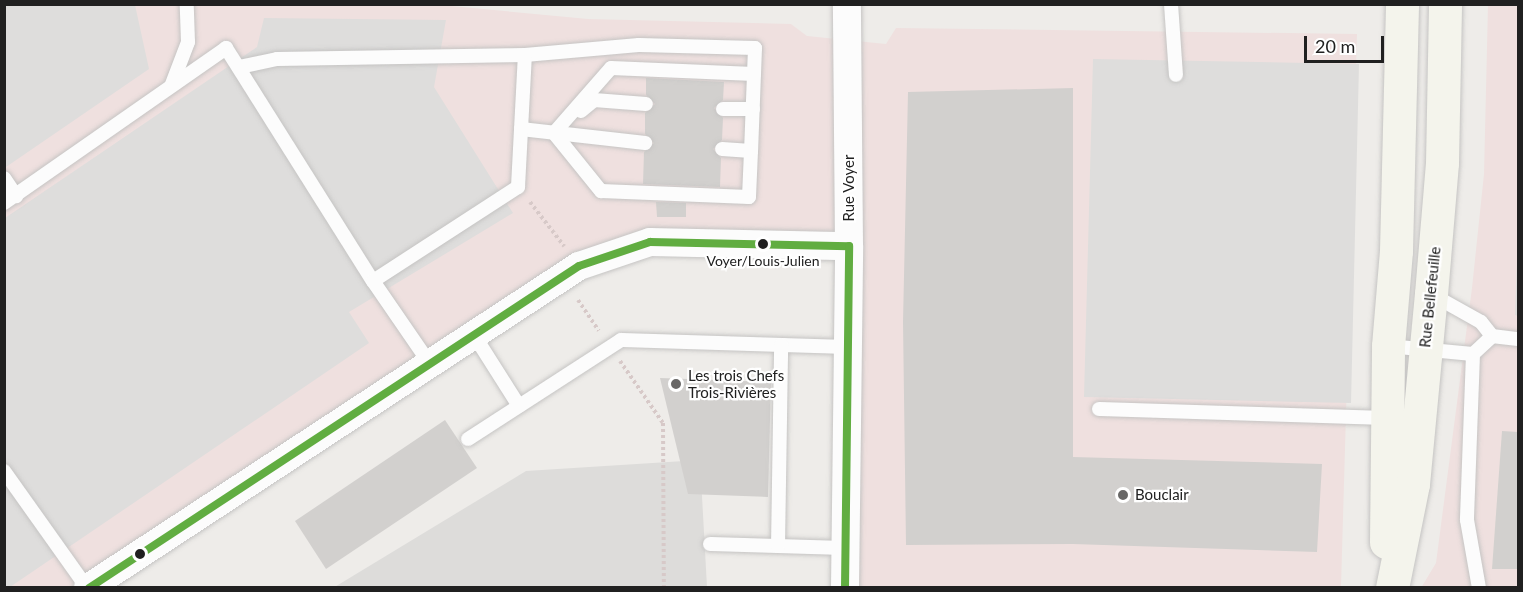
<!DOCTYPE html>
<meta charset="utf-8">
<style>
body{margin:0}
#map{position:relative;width:1523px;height:592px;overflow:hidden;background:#eeece9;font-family:Lato,sans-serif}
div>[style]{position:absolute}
.residential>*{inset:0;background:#dddcda}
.commercial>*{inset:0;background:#efe0df}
.parking>*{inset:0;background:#dedddc}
.building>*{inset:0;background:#d2d0ce}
.path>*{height:4px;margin-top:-2px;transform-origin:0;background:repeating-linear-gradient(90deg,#d7c9c8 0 3px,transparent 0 6px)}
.roads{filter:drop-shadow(0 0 2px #c5c4c3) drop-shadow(0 0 2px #c5c4c3)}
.lane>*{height:14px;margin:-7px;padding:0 7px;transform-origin:7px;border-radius:7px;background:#fcfcfc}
.street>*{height:28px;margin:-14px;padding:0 14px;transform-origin:14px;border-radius:14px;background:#fcfcfc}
.secondary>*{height:33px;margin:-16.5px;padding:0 16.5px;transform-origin:16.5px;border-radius:16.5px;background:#f4f4ec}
.bus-1>*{height:8px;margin:-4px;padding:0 4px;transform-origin:4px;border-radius:4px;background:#61ad41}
.dots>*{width:16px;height:16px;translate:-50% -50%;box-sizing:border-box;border:3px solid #fff;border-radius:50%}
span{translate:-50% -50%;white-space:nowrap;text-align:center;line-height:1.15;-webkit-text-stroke:4.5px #fff;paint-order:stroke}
.bus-label{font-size:14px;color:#202020}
.street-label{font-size:15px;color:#202020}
.poi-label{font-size:15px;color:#202020}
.left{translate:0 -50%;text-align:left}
.frame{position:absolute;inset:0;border:6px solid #202020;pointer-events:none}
.scale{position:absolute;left:1304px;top:36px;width:80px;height:27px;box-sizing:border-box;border:3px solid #202020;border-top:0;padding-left:8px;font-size:18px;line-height:21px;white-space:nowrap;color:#202020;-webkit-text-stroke:4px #fff;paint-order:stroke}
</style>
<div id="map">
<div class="residential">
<i style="clip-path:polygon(700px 460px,707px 587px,333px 588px,526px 471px)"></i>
</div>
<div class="commercial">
<i style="clip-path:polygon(430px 4px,588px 19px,791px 24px,807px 36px,886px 44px,896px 28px,1357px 34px,1341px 587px,845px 587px,849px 246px,651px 242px,562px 277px,88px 587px,5px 587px,4px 5px)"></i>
<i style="clip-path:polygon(1488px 5px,1518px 5px,1518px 587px,1421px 588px,1436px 563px,1472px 288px,1484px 174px)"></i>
</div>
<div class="parking">
<i style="clip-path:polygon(5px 4px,135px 5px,149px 69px,6px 167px)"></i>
<i style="clip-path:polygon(264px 18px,446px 20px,434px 87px,513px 213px,349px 312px,369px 343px,10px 587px,5px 588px,5px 218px,257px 47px)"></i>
<i style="clip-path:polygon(1093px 59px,1359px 64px,1351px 403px,1084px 397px)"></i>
<i style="clip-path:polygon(1518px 233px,1518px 316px,1515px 315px)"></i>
</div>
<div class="building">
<i style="clip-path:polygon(646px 78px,724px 82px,723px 100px,714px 108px,723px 118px,722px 140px,713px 149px,721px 158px,720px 187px,643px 184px,644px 152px,654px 143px,645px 134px,645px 113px,655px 104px,646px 95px)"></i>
<i style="clip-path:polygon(1073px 88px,1073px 457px,1322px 464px,1317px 552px,1073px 544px,906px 545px,903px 322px,908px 92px)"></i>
<i style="clip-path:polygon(656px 202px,686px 203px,686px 217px,657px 217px)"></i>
<i style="clip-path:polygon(660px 378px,771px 382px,768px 497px,688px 494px)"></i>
<i style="clip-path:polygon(445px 420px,477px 468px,326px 569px,295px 521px)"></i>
<i style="clip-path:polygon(1502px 431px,1518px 432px,1518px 569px,1492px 569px)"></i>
</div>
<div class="path">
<i style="left:530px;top:202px;width:56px;rotate:52.3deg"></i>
<i style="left:578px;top:300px;width:37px;rotate:56deg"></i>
<i style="left:620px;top:361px;width:75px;rotate:55.3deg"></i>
<i style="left:663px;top:423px;width:165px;rotate:89.7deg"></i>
</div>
<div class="roads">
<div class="lane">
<i style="left:1171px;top:4px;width:71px;rotate:86deg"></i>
<i style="left:525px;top:55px;width:114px;rotate:-5deg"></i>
<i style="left:639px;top:45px;width:116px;rotate:1.5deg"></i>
<i style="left:755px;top:48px;width:103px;rotate:92.2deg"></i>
<i style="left:751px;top:151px;width:29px;rotate:-176deg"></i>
<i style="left:172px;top:84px;width:45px;rotate:-69.1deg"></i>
<i style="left:188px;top:42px;width:38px;rotate:-92deg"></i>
<i style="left:723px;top:109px;width:30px"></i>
<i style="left:581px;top:111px;width:17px;rotate:-40deg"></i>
<i style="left:594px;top:100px;width:52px;rotate:4.4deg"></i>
<i style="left:521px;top:129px;width:125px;rotate:6.4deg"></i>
<i style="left:554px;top:133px;width:75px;rotate:51deg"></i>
<i style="left:601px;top:191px;width:148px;rotate:2.3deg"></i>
<i style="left:749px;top:197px;width:46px;rotate:-87.5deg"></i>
<i style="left:554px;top:133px;width:86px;rotate:-48.8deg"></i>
<i style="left:611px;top:68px;width:143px;rotate:2.4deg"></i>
<i style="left:4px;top:178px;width:22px;rotate:56deg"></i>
<i style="left:4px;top:203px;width:271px;rotate:-34.9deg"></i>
<i style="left:226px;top:48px;width:275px;rotate:57.8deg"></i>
<i style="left:373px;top:281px;width:173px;rotate:-33deg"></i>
<i style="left:518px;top:187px;width:132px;rotate:-87deg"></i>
<i style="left:525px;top:55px;width:248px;rotate:179.1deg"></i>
<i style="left:277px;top:59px;width:39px;rotate:168deg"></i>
<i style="left:373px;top:281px;width:101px;rotate:55.5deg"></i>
<i style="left:1431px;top:294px;width:57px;rotate:29.2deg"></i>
<i style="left:1481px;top:322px;width:18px;rotate:52deg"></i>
<i style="left:1492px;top:336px;width:26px;rotate:7deg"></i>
<i style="left:474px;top:335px;width:84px;rotate:57.6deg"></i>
<i style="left:1388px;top:346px;width:85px;rotate:5.4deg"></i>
<i style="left:1473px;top:354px;width:26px;rotate:-43deg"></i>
<i style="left:1473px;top:354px;width:166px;rotate:92.1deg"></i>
<i style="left:1467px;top:520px;width:69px;rotate:80deg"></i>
<i style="left:1099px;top:409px;width:288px;rotate:1.8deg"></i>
<i style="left:468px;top:439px;width:182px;rotate:-32.9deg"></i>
<i style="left:621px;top:340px;width:227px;rotate:1.8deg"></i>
<i style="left:4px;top:471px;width:143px;rotate:54.6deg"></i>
<i style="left:710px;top:544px;width:135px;rotate:1.7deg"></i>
<i style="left:778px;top:546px;width:201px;rotate:-89.1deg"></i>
</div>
<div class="street">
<i style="left:88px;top:588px;width:587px;rotate:-33.26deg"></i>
<i style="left:579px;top:266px;width:75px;rotate:-18.7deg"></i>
<i style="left:650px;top:242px;width:199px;rotate:1.2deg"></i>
<i style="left:845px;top:588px;width:342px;rotate:-89.3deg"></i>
<i style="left:849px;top:246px;width:242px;rotate:-90.5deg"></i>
</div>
<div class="secondary">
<i style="left:1386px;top:542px;width:196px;rotate:-89.4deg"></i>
<i style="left:1388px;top:346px;width:95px;rotate:-85.2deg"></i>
<i style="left:1396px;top:251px;width:247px;rotate:-88.6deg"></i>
<i style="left:1392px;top:588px;width:106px;rotate:-78.6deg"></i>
<i style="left:1413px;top:484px;width:191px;rotate:-84.6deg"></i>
<i style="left:1431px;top:294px;width:131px;rotate:-85.2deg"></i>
<i style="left:1442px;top:163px;width:159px;rotate:-88.9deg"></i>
</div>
</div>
<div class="bus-1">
<i style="left:89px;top:588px;width:586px;rotate:-33.31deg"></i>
<i style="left:579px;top:266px;width:75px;rotate:-18.7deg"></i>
<i style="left:650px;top:242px;width:199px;rotate:1.2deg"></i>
<i style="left:845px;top:588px;width:342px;rotate:-89.3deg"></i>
</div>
<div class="dots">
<i style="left:763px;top:244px;background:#202020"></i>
<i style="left:676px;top:384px;background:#686766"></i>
<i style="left:1123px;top:495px;background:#686766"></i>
<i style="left:140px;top:554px;background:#202020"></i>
</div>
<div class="bus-label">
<span style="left:763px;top:261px">Voyer/Louis-Julien</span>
</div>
<div class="street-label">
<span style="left:849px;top:188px;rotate:-90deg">Rue Voyer</span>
<span style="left:1430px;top:297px;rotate:-84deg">Rue Bellefeuille</span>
</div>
<div class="poi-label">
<span class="left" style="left:688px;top:384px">Les trois Chefs<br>Trois-Rivières</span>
<span class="left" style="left:1135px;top:495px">Bouclair</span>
</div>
<div class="frame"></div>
<div class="scale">20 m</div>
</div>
